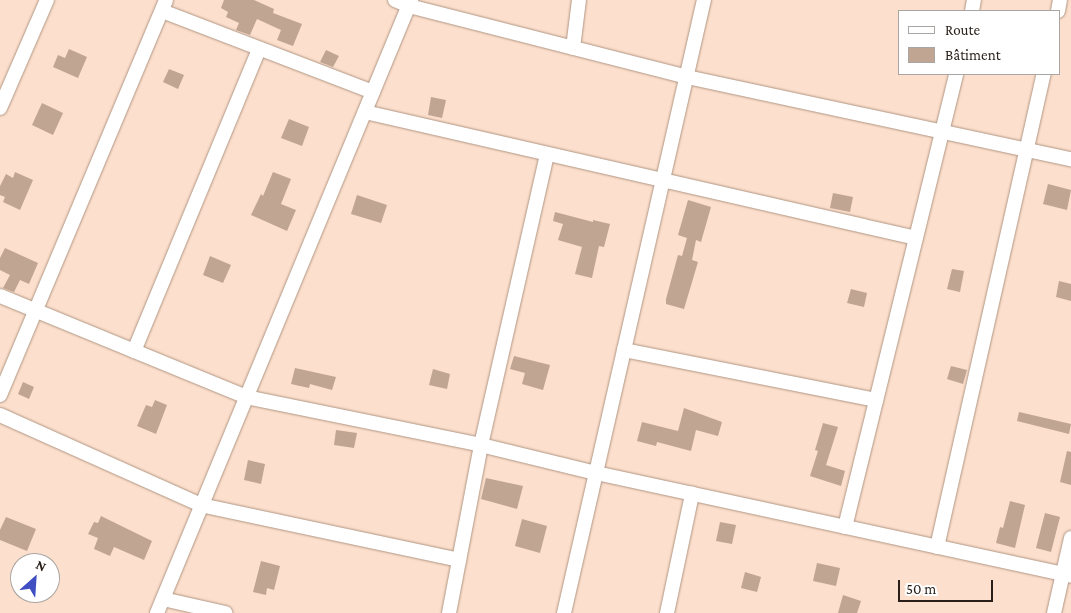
<!DOCTYPE html>
<meta charset="utf-8">
<style>
body{margin:0}
#map{position:relative;width:1071px;height:613px;overflow:hidden;background:#fcdfcc;font-family:"Crimson Pro",serif}
div>[style]{position:absolute}
.building>*{inset:0;background:#c0a592}
.roads{filter:drop-shadow(0 0 1px #b09684) drop-shadow(0 0 1px #b09684)}
.minor>*{height:14px;margin:-7px;padding:0 7px;transform-origin:7px;border-radius:7px;background:#fff}
span{translate:-50% -50%;white-space:nowrap;text-align:center;line-height:1.15;-webkit-text-stroke:5px #fff;paint-order:stroke}
.legend{position:absolute;left:898px;top:10px;width:162px;height:65px;box-sizing:border-box;background:#fff;border:1px solid #a9a5a3;margin:0;padding:6px 9px;list-style:none;font-size:15px;color:#291f18}
.legend li{display:flex;align-items:center;gap:10px;height:25px}
.legend b{width:25px;border:1px solid #a9a5a3}
.north{position:absolute;left:10px;top:553px;width:50px;height:50px;box-sizing:border-box;background:#fff;border:1px solid #a9a5a3;border-radius:50%;rotate:26deg;font-size:14px;font-weight:700;line-height:20px;text-align:center;color:#291f18}
.north::after{content:'';display:block;margin:auto;width:18px;height:22px;background:#3f4fc3;clip-path:polygon(50% 0,100% 100%,50% 72%,0 100%)}
.scale{position:absolute;left:898px;top:580px;width:95px;height:22px;box-sizing:border-box;border:2px solid #291f18;border-top:0;padding-left:6px;font-size:15px;line-height:18px;white-space:nowrap;color:#291f18;-webkit-text-stroke:4px #fff;paint-order:stroke}
</style>
<div id="map">
<div class="building">
<i style="clip-path:polygon(224px 0,254px 0,274px 9px,273px 13px,302px 24px,293px 46px,277px 40px,281px 30px,257px 19px,250px 35px,236px 30px,239px 23px,226px 17px,228px 12px,221px 8px)"></i>
<i style="clip-path:polygon(69px 49px,87px 57px,78px 78px,53px 67px,58px 55px,65px 58px)"></i>
<i style="clip-path:polygon(326px 50px,339px 56px,333px 67px,320px 62px)"></i>
<i style="clip-path:polygon(169px 69px,184px 75px,178px 89px,163px 82px)"></i>
<i style="clip-path:polygon(431px 97px,446px 100px,442px 118px,428px 115px)"></i>
<i style="clip-path:polygon(42px 103px,63px 113px,53px 135px,32px 125px)"></i>
<i style="clip-path:polygon(289px 119px,309px 127px,302px 146px,281px 138px)"></i>
<i style="clip-path:polygon(15px 172px,33px 180px,20px 210px,3px 202px,5px 197px,0 195px,0 186px,6px 174px,13px 178px)"></i>
<i style="clip-path:polygon(273px 172px,291px 179px,281px 204px,296px 210px,287px 231px,251px 215px,261px 194px,263px 196px)"></i>
<i style="clip-path:polygon(1048px 184px,1071px 190px,1067px 210px,1043px 204px)"></i>
<i style="clip-path:polygon(833px 193px,853px 197px,850px 212px,830px 208px)"></i>
<i style="clip-path:polygon(357px 195px,387px 205px,381px 223px,351px 214px)"></i>
<i style="clip-path:polygon(688px 200px,711px 207px,701px 242px,696px 240px,692px 260px,698px 262px,684px 309px,666px 304px,666px 299px,678px 255px,682px 256px,687px 238px,678px 235px)"></i>
<i style="clip-path:polygon(555px 212px,593px 222px,593px 220px,610px 224px,604px 247px,599px 246px,592px 278px,575px 274px,582px 247px,558px 240px,563px 224px,553px 221px)"></i>
<i style="clip-path:polygon(5px 248px,38px 263px,29px 284px,20px 280px,14px 292px,3px 288px,10px 275px,0 270px,0 258px)"></i>
<i style="clip-path:polygon(210px 256px,231px 265px,223px 283px,203px 275px)"></i>
<i style="clip-path:polygon(952px 269px,964px 271px,960px 292px,947px 289px)"></i>
<i style="clip-path:polygon(1059px 281px,1071px 284px,1071px 301px,1056px 297px)"></i>
<i style="clip-path:polygon(851px 289px,867px 293px,864px 307px,847px 303px)"></i>
<i style="clip-path:polygon(514px 356px,550px 365px,543px 390px,522px 384px,525px 373px,510px 369px)"></i>
<i style="clip-path:polygon(951px 366px,967px 370px,963px 384px,947px 379px)"></i>
<i style="clip-path:polygon(295px 368px,336px 377px,332px 390px,310px 384px,309px 388px,291px 384px)"></i>
<i style="clip-path:polygon(433px 369px,450px 374px,447px 389px,429px 385px)"></i>
<i style="clip-path:polygon(23px 382px,34px 387px,29px 399px,18px 394px)"></i>
<i style="clip-path:polygon(155px 400px,167px 405px,156px 434px,137px 426px,146px 405px,152px 407px)"></i>
<i style="clip-path:polygon(684px 408px,722px 422px,718px 436px,696px 430px,691px 451px,657px 442px,656px 446px,637px 441px,642px 422px,678px 431px)"></i>
<i style="clip-path:polygon(1019px 412px,1071px 424px,1069px 434px,1017px 421px)"></i>
<i style="clip-path:polygon(823px 423px,838px 427px,826px 465px,845px 471px,841px 486px,810px 476px,818px 451px,815px 450px)"></i>
<i style="clip-path:polygon(336px 430px,357px 433px,354px 448px,334px 445px)"></i>
<i style="clip-path:polygon(1067px 451px,1071px 452px,1071px 485px,1060px 482px)"></i>
<i style="clip-path:polygon(248px 460px,265px 464px,261px 484px,244px 480px)"></i>
<i style="clip-path:polygon(486px 478px,523px 486px,517px 509px,481px 499px)"></i>
<i style="clip-path:polygon(1010px 501px,1025px 505px,1015px 548px,996px 543px,1000px 527px,1003px 528px)"></i>
<i style="clip-path:polygon(1045px 513px,1060px 517px,1051px 552px,1036px 548px)"></i>
<i style="clip-path:polygon(101px 516px,152px 541px,144px 560px,114px 547px,110px 556px,94px 549px,98px 538px,88px 534px,94px 522px,98px 523px)"></i>
<i style="clip-path:polygon(6px 517px,36px 529px,27px 551px,0 540px,0 530px)"></i>
<i style="clip-path:polygon(522px 519px,547px 526px,540px 553px,515px 546px)"></i>
<i style="clip-path:polygon(720px 522px,736px 525px,732px 544px,716px 541px)"></i>
<i style="clip-path:polygon(261px 561px,280px 566px,274px 590px,267px 588px,266px 595px,253px 592px)"></i>
<i style="clip-path:polygon(817px 563px,840px 568px,836px 586px,813px 581px)"></i>
<i style="clip-path:polygon(745px 572px,761px 577px,757px 592px,741px 588px)"></i>
<i style="clip-path:polygon(843px 595px,861px 601px,857px 613px,838px 613px)"></i>
</div>
<div class="roads">
<div class="minor">
<i style="left:395px;top:0;width:15px;rotate:23deg"></i>
<i style="left:409px;top:6px;width:287px;rotate:14.3deg"></i>
<i style="left:687px;top:77px;width:393px;rotate:12.1deg"></i>
<i style="left:162px;top:11px;width:226px;rotate:21deg"></i>
<i style="left:972px;top:11px;width:11px;rotate:-80deg"></i>
<i style="left:1058px;top:11px;width:11px;rotate:-80deg"></i>
<i style="left:573px;top:48px;width:48px;rotate:-82.9deg"></i>
<i style="left:0;top:108px;width:118px;rotate:-66.5deg"></i>
<i style="left:365px;top:112px;width:565px;rotate:12.88deg"></i>
<i style="left:0;top:296px;width:266px;rotate:22.3deg"></i>
<i style="left:246px;top:397px;width:240px;rotate:11.5deg"></i>
<i style="left:481px;top:445px;width:118px;rotate:13.7deg"></i>
<i style="left:596px;top:473px;width:486px;rotate:12.2deg"></i>
<i style="left:624px;top:350px;width:257px;rotate:11.2deg"></i>
<i style="left:134px;top:351px;width:327px;rotate:-67.5deg"></i>
<i style="left:0;top:395px;width:428px;rotate:-67.2deg"></i>
<i style="left:0;top:415px;width:220px;rotate:24.1deg"></i>
<i style="left:201px;top:505px;width:264px;rotate:12deg"></i>
<i style="left:845px;top:527px;width:466px;rotate:-76.2deg"></i>
<i style="left:937px;top:547px;width:485px;rotate:-77.3deg"></i>
<i style="left:163px;top:599px;width:64px;rotate:12.7deg"></i>
<i style="left:157px;top:613px;width:664px;rotate:-67.49deg"></i>
<i style="left:449px;top:613px;width:171px;rotate:-79.2deg"></i>
<i style="left:481px;top:445px;width:298px;rotate:-77.2deg"></i>
<i style="left:564px;top:613px;width:629px;rotate:-77.14deg"></i>
<i style="left:667px;top:613px;width:122px;rotate:-78.1deg"></i>
<i style="left:1054px;top:613px;width:77px;rotate:-77.2deg"></i>
</div>
</div>
<ul class="legend">
<li><b style="height:6px;background:#fff"></b>Route</li>
<li><b style="height:14px;background:#c0a592"></b>Bâtiment</li>
</ul>
<div class="north">N</div>
<div class="scale">50 m</div>
</div>
